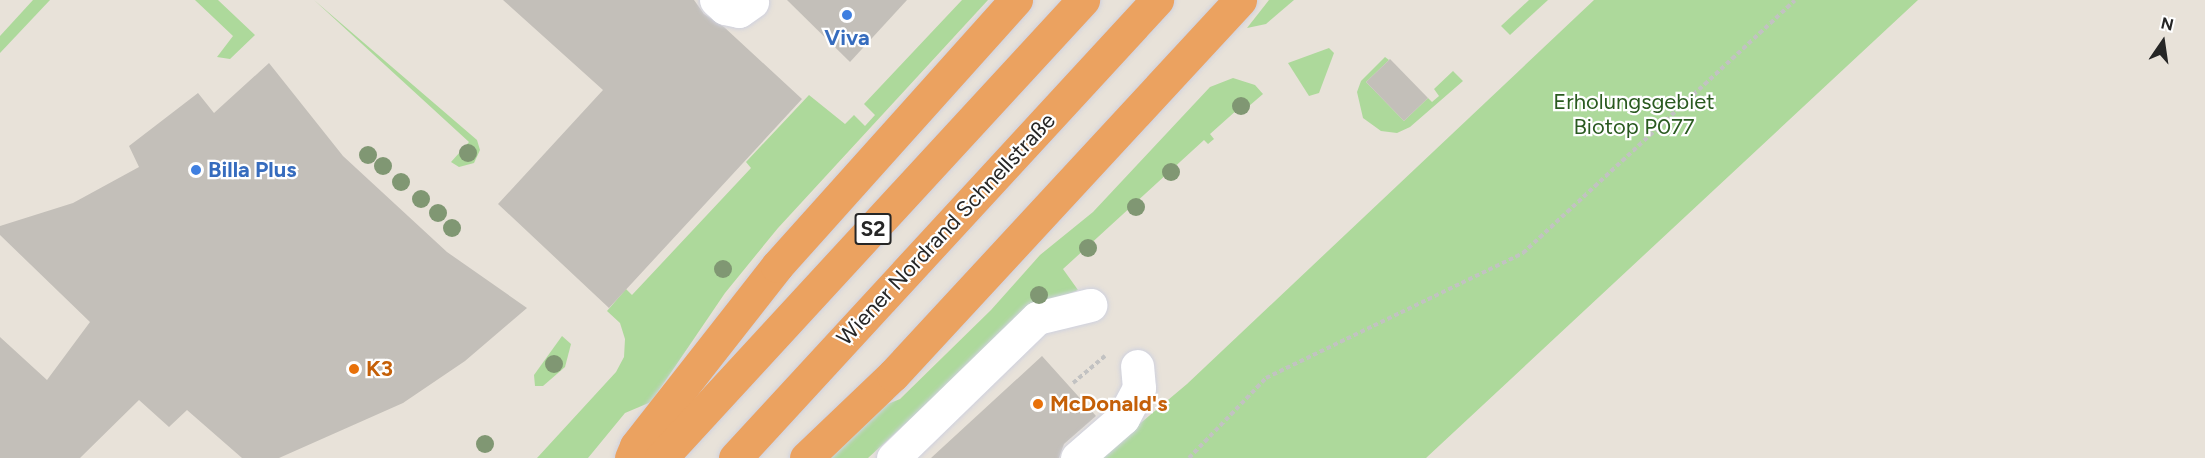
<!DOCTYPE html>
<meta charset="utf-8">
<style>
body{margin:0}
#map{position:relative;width:2205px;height:458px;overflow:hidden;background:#e8e2d9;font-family:Figtree,sans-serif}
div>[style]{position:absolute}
.green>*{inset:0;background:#add99b}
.building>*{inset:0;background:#c3bfb9}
.path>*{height:4px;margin-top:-2px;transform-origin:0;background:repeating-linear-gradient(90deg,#c2c2c2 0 4.5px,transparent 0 7.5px)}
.roads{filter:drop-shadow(0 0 2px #cfd1de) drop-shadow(0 0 2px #cfd1de)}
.minor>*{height:33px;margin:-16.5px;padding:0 16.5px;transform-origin:16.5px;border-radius:16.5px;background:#fff}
.highway>*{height:33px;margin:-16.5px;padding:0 16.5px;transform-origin:16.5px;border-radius:16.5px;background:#eba260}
.trees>*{width:18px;height:18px;margin:-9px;border-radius:50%;background:#809773}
.dots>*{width:16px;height:16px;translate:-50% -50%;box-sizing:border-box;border:3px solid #fff;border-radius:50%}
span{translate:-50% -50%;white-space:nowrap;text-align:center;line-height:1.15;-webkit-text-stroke:4.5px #fff;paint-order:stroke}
.shield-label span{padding:2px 4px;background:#fff;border:2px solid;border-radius:4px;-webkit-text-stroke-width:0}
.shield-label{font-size:21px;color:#262626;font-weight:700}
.shop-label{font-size:22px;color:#366cbe;font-weight:700}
.left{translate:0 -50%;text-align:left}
.park-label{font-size:22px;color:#2a5a20}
.street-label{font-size:22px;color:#262626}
.food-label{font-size:22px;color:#c56008;font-weight:700}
.north{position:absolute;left:2133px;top:12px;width:60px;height:60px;-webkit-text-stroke:4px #fff;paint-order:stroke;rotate:13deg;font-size:16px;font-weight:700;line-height:24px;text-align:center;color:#262626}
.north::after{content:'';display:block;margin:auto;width:21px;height:27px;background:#262626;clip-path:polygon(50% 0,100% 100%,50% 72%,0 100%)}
</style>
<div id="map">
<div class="green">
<i style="clip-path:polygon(33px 0,50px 0,0 53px,0 36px)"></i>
<i style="clip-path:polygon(195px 0,218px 0,255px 35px,230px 59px,217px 57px,233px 36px)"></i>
<i style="clip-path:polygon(314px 0,477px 140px,480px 150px,474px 163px,459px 167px,451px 162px,469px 142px)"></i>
<i style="clip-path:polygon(962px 0,988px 0,778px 228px,725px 293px,651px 402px,625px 413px,588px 458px,537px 458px,616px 372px,624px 357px,625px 339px,620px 323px,607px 311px,626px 289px,632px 295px,751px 168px,746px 162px,809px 95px,845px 124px,854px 115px,865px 126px,875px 115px,864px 104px)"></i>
<i style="clip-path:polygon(1269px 0,1294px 0,1266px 24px,1247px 28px)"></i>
<i style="clip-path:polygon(1529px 0,1548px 0,1510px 35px,1501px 26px)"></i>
<i style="clip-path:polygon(1594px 0,1918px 0,1426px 458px,1099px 458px,1187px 384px)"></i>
<i style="clip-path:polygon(1329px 48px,1334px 53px,1319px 93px,1309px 96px,1288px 63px)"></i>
<i style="clip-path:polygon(1385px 57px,1389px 60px,1366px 82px,1404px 121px,1428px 98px,1432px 102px,1439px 96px,1434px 89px,1453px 71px,1463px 81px,1410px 127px,1397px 133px,1381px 131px,1363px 118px,1357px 92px,1361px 81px)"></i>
<i style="clip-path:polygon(1233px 78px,1255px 85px,1263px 94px,1242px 112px,1238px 109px,1210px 134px,1214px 139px,1208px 144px,1204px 140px,1063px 269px,1078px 290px,1028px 311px,868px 458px,821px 458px,873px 410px,900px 399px,991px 310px,1040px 255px,1093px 212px,1210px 87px)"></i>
<i style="clip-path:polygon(562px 336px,571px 344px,565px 367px,543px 386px,535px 386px,534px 375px)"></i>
</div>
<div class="building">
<i style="clip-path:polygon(503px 0,694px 0,704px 14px,724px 27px,802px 99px,609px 308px,498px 204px,603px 90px)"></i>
<i style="clip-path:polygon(787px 0,907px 0,850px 62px)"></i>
<i style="clip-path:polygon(1390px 59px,1428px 98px,1404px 121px,1366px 82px)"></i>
<i style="clip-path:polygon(269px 63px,343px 156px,447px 252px,527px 308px,465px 361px,403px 403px,279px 458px,242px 458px,187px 410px,169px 427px,139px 400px,80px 458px,0 458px,0 337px,47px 380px,90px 322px,0 235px,0 226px,73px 203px,139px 167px,129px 146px,198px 93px,214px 113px)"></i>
<i style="clip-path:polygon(1042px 356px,1096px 416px,1064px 444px,1059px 458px,931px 458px)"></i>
</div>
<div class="path">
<i style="left:1073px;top:383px;width:42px;rotate:-40.2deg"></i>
<i style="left:1189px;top:458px;width:111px;rotate:-46.1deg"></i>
<i style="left:1266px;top:378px;width:286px;rotate:-25.9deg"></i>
<i style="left:1523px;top:253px;width:371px;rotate:-42.9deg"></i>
</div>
<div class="roads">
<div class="minor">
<i style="left:716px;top:0;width:12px;rotate:42deg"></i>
<i style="left:725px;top:8px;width:14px;rotate:12deg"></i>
<i style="left:739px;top:11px;width:16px;rotate:-35deg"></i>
<i style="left:893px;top:458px;width:201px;rotate:-44.2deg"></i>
<i style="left:1037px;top:318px;width:55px;rotate:-13.8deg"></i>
<i style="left:1077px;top:458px;width:61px;rotate:-41deg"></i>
<i style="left:1123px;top:418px;width:34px;rotate:-62deg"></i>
<i style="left:1139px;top:388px;width:22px;rotate:-95deg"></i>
</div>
<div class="highway">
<i style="left:631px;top:458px;width:13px;rotate:-67deg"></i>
<i style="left:636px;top:446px;width:229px;rotate:-51.9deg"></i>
<i style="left:777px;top:266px;width:358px;rotate:-48.1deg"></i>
<i style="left:661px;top:458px;width:623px;rotate:-47.34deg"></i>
<i style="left:735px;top:458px;width:623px;rotate:-47.34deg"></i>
<i style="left:806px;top:458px;width:120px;rotate:-43.7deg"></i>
<i style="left:893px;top:375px;width:511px;rotate:-47.22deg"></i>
</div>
</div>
<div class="trees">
<i style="left:1241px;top:106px"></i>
<i style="left:468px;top:153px"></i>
<i style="left:368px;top:155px"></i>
<i style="left:383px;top:166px"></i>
<i style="left:1171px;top:172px"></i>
<i style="left:401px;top:182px"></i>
<i style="left:421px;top:199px"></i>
<i style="left:1136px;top:207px"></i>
<i style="left:438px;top:213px"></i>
<i style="left:452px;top:228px"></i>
<i style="left:1088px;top:248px"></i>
<i style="left:723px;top:269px"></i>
<i style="left:1039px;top:295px"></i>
<i style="left:554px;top:364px"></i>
<i style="left:485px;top:444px"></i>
</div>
<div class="dots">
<i style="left:847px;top:15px;background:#3f7fe0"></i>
<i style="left:196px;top:170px;background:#3f7fe0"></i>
<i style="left:354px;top:369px;background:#e8710a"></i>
<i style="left:1038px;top:404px;background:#e8710a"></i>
</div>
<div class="shield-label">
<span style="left:873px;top:229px">S2</span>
</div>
<div class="shop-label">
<span style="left:847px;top:38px">Viva</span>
<span class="left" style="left:208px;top:170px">Billa Plus</span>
</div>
<div class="park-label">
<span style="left:1634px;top:114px">Erholungsgebiet<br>Biotop P077</span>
</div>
<div class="street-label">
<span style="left:946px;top:229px;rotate:-47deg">Wiener Nordrand Schnellstraße</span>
</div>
<div class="food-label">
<span class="left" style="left:366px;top:369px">K3</span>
<span class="left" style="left:1050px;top:404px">McDonald's</span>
</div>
<div class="north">N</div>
</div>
